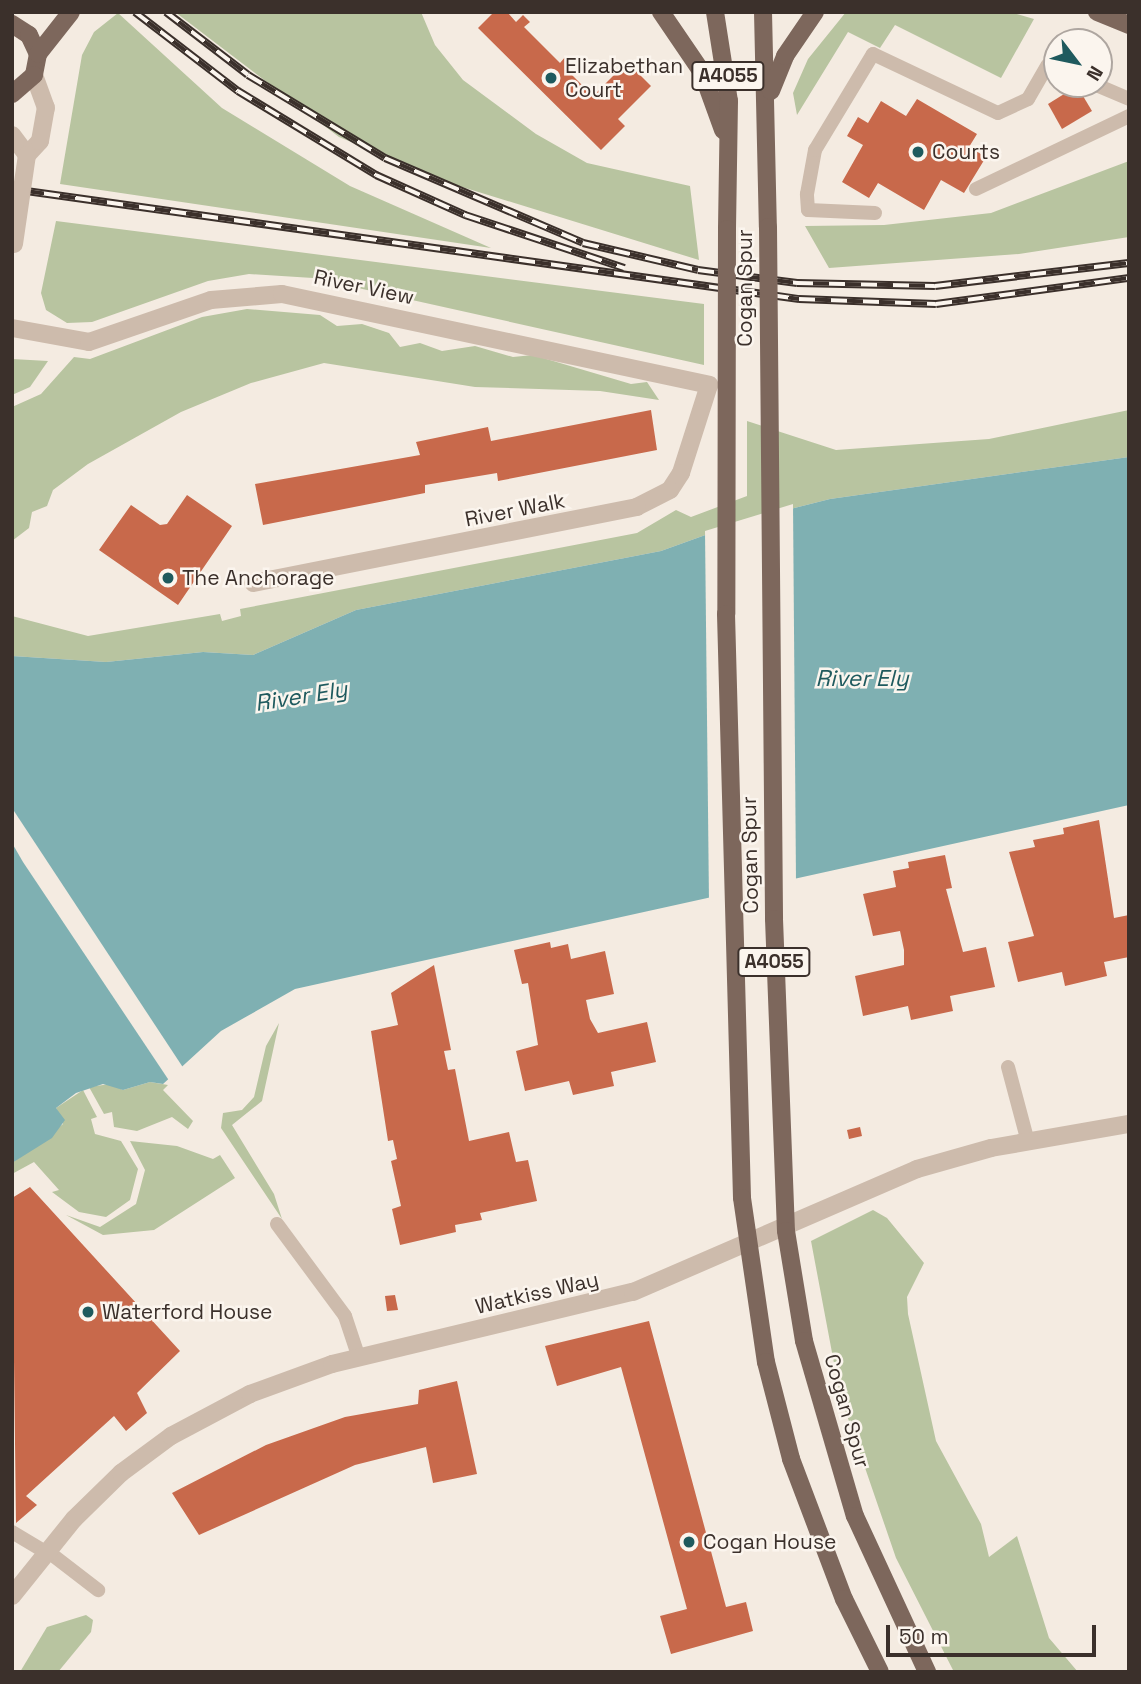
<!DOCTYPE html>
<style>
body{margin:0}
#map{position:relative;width:1141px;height:1684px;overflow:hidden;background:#f4ebe1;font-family:"Space Grotesk",sans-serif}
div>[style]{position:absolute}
.green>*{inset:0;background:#b8c4a0}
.water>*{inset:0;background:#7fb0b2}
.pier>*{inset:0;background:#f4ebe1}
.building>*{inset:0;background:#c8694b}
.service>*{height:14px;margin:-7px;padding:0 7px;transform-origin:7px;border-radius:7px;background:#cdbbac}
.minor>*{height:18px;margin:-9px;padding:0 9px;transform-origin:9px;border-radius:9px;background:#cdbbac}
.tertiary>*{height:18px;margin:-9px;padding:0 9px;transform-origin:9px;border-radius:9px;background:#cdbbac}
.primary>*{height:18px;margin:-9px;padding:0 9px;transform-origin:9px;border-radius:9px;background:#7d675c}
.rail>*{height:8px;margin-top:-4px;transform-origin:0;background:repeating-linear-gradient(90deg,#fbf5ee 0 16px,#3b302b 0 32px);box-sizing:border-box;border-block:2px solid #3b302b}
.tertiary-bridge>*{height:18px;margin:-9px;padding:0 9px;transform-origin:9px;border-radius:9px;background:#cdbbac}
.primary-bridge>*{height:18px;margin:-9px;padding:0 9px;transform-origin:9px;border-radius:9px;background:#7d675c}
.dots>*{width:19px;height:19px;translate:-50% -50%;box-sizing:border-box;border:4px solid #fbf5ee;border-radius:50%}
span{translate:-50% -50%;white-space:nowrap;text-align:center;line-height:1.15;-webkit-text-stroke:5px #fbf5ee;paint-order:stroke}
.shield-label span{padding:2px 5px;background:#fbf5ee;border:2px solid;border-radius:5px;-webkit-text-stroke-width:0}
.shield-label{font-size:19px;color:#3b302b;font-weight:700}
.poi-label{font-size:21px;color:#3b302b}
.left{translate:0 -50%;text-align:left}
.street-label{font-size:21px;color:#3b302b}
.water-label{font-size:23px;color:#1f5a5e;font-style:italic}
.frame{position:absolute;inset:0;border:14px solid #3b302b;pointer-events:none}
.north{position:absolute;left:1043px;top:28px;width:70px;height:70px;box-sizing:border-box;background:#fbf5ee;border:2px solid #aea6a0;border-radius:50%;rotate:122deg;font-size:19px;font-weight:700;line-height:28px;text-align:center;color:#3b302b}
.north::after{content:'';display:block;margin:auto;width:24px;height:32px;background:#1f5a5e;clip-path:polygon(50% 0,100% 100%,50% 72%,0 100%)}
.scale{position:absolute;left:886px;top:1625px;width:210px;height:32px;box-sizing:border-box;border:4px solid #3b302b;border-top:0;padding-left:9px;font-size:21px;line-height:24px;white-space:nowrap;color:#3b302b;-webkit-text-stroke:5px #fbf5ee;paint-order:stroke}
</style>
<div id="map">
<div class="green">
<i style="clip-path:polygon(175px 12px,421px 12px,435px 45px,463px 80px,536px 134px,587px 163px,690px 186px,699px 260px,459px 186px,339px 137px)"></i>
<i style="clip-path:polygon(846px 12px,1010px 12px,1034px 19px,1001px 78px,895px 25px,880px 48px,848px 32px,797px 115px,793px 93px,808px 59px)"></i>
<i style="clip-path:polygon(118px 13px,222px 108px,350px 186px,491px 248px,60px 184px,82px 55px,94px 32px)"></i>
<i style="clip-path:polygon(1129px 161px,1129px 237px,1019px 254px,829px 268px,805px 226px,884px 225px,991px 213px)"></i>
<i style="clip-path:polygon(56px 221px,704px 304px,704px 365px,313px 278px,249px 274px,208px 281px,92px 322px,67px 323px,46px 310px,41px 293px)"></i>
<i style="clip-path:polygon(247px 309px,320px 315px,337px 326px,362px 324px,389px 333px,400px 347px,420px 343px,442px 351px,475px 346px,513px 357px,533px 355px,631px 384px,647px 382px,659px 400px,600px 391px,475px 387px,324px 363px,251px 383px,181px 412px,88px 464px,53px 490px,47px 506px,32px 512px,29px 528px,12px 541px,12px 407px,41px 394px,74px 357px,90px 359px,202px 317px)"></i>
<i style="clip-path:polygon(12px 359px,48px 361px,30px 387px,12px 395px)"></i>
<i style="clip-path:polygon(1129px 410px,1129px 457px,830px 499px,747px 520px,661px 551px,356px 610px,253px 655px,203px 652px,106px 662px,12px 656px,12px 616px,88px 636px,220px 614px,222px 621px,241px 616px,240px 609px,637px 533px,676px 510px,691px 517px,747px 496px,747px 421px,836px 450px,989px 439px)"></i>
<i style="clip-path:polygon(279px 1023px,262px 1101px,232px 1125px,274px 1194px,282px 1219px,221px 1128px,223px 1113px,242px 1110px,254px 1097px,266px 1046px)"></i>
<i style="clip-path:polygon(150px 1082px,168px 1085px,163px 1090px,193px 1121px,188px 1129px,172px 1117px,137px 1131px,114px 1127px,112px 1112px,104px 1114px,89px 1087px,110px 1084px,123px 1090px)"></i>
<i style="clip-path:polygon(83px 1090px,97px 1117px,91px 1119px,95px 1134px,121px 1141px,138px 1169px,130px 1200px,106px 1217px,79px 1212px,52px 1192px,59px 1190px,34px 1162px,12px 1174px,12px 1163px,63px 1124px,56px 1108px)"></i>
<i style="clip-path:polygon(130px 1141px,177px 1146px,213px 1159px,220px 1155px,235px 1178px,154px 1230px,103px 1235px,66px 1215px,100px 1227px,136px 1204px,145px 1170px)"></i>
<i style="clip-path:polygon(873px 1210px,887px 1218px,924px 1263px,907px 1297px,908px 1314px,936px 1441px,981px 1524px,989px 1557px,1017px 1536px,1049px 1638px,1078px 1672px,954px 1672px,896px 1558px,840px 1395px,811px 1241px)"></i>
<i style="clip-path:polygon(86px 1615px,93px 1620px,91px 1632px,58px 1672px,20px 1672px,47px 1627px)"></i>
</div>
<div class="water">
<i style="clip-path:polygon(1129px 457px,1129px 805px,295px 989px,221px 1031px,163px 1084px,150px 1082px,123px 1090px,103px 1084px,76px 1093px,56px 1108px,65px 1120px,52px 1138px,12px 1163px,12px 656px,106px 662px,203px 652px,253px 655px,356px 610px,661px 551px,747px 520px,830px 499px)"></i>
</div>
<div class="pier">
<i style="clip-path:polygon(793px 504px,796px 882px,709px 902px,705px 531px)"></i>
<i style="clip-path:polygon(12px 808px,184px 1069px,170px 1082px,23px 862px,12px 843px)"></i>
</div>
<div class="building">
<i style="clip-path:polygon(494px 12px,507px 12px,516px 22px,523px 15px,530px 22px,524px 27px,560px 63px,566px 56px,573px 63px,566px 69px,593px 96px,627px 62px,651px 86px,618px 119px,625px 126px,601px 150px,478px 28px)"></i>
<i style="clip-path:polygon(1077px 86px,1092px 111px,1062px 129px,1048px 104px)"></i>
<i style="clip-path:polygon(917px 99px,977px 134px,969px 147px,986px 157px,964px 193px,941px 180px,924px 210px,878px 183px,869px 198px,842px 182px,863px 145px,847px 136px,858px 117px,868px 123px,881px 101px,906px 116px)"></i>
<i style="clip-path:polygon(651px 410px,657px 450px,498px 481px,497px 473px,425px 485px,425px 493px,263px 525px,255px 484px,420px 455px,416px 442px,488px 427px,491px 441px)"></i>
<i style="clip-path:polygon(187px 495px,232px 526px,178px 605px,99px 550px,131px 505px,160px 525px,167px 524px)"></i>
<i style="clip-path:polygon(1099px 820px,1114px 918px,1129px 915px,1129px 957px,1104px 962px,1107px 976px,1065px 986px,1062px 972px,1018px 982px,1008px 942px,1034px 936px,1009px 852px,1035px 847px,1033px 840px,1064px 834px,1063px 828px)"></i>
<i style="clip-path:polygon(945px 855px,952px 888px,946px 889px,963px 952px,986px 947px,995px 987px,950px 996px,953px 1011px,911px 1020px,908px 1006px,863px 1016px,855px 976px,904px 965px,904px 950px,900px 931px,873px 936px,863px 894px,896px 887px,893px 871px,909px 868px,908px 862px)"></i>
<i style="clip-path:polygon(550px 942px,551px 948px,568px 944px,571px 959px,605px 951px,614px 994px,586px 1000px,590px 1019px,598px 1033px,647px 1022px,656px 1062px,611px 1072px,614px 1086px,573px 1095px,569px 1081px,525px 1091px,516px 1051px,538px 1045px,528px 983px,522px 984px,514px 950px)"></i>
<i style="clip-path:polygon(434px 965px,451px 1050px,444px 1051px,448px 1070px,455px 1069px,469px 1141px,509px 1132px,516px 1162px,528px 1160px,537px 1201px,480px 1213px,482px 1220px,455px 1225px,456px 1232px,400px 1245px,392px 1209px,401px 1206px,391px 1161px,397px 1159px,393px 1140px,388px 1141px,371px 1031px,398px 1025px,391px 993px)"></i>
<i style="clip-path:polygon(860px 1127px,862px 1136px,849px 1139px,847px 1130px)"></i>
<i style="clip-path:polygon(30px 1187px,180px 1351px,137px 1393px,147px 1413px,126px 1431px,114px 1416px,26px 1496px,37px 1505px,16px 1523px,12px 1198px)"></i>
<i style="clip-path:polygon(395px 1295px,398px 1310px,387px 1311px,385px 1296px)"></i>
<i style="clip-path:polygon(649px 1321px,726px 1607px,746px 1602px,753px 1631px,671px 1654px,660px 1616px,687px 1609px,621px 1367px,557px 1386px,545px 1346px)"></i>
<i style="clip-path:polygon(457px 1381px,477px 1474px,433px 1483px,426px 1447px,355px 1465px,199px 1535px,172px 1493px,266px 1445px,345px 1417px,418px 1404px,419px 1390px)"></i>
</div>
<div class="service">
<i style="left:1094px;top:84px;width:38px;rotate:23deg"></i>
<i style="left:976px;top:189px;width:170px;rotate:-25.5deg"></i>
<i style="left:875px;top:213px;width:67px;rotate:-177.4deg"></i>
<i style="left:808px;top:210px;width:16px;rotate:-94deg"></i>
<i style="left:807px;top:194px;width:45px;rotate:-79.7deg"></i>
<i style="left:815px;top:150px;width:112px;rotate:-58.9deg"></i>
<i style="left:873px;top:54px;width:138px;rotate:25.3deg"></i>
<i style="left:998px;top:113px;width:33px;rotate:-25deg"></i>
<i style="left:1028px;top:99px;width:39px;rotate:-60deg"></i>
<i style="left:1048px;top:65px;width:10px;rotate:24deg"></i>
<i style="left:1008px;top:1067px;width:78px;rotate:75.1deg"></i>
<i style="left:277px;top:1224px;width:114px;rotate:53.5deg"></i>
<i style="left:345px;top:1316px;width:44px;rotate:71.6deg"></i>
<i style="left:12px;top:1532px;width:39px;rotate:31deg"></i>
<i style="left:46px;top:1550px;width:66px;rotate:37.6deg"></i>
</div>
<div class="minor">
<i style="left:12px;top:328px;width:78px;rotate:10.3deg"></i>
<i style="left:89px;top:342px;width:129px;rotate:-19deg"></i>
<i style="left:211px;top:300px;width:71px;rotate:-4.8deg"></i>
<i style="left:282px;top:294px;width:437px;rotate:12deg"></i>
<i style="left:709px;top:385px;width:92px;rotate:107.7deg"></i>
<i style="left:681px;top:473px;width:20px;rotate:123deg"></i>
<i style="left:670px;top:490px;width:37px;rotate:153deg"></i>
<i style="left:637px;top:507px;width:391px;rotate:168.8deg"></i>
<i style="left:12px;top:1596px;width:99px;rotate:-51.2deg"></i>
<i style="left:74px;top:1519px;width:66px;rotate:-44.4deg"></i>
<i style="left:121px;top:1473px;width:62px;rotate:-36.5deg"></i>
<i style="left:171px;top:1436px;width:89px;rotate:-28deg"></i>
<i style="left:250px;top:1394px;width:87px;rotate:-20.1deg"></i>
<i style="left:332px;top:1364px;width:309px;rotate:-13.5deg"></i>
<i style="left:633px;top:1292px;width:309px;rotate:-23.4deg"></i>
<i style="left:917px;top:1169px;width:77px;rotate:-15.8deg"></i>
<i style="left:991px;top:1148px;width:140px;rotate:-9.9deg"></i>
</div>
<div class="tertiary">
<i style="left:12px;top:135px;width:25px;rotate:53deg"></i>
<i style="left:27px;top:155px;width:19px;rotate:-47deg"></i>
<i style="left:40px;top:141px;width:34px;rotate:-80deg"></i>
<i style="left:46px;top:108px;width:35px;rotate:-110deg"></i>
</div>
<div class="primary">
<i style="left:661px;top:12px;width:73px;rotate:55.7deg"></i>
<i style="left:702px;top:72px;width:62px;rotate:70.1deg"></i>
<i style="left:715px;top:12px;width:90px;rotate:81.1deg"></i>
<i style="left:729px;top:101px;width:128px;rotate:90.9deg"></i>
<i style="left:763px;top:12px;width:215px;rotate:88.7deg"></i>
<i style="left:1097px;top:12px;width:35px;rotate:22deg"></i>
<i style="left:12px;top:24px;width:20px;rotate:33deg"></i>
<i style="left:29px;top:35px;width:21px;rotate:65deg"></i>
<i style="left:38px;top:54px;width:21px;rotate:101deg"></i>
<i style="left:34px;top:75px;width:29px;rotate:139deg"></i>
<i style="left:38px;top:54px;width:53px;rotate:-51.8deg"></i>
<i style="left:771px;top:91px;width:38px;rotate:-68deg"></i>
<i style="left:785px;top:56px;width:53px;rotate:-55.7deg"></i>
</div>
<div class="rail">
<i style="left:135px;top:12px;width:130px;rotate:37.5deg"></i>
<i style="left:238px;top:91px;width:162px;rotate:31.3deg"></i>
<i style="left:376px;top:175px;width:98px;rotate:24.2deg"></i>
<i style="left:465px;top:215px;width:168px;rotate:18.4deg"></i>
<i style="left:166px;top:12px;width:103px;rotate:37.5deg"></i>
<i style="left:248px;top:75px;width:160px;rotate:31.2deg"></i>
<i style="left:385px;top:158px;width:215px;rotate:23.2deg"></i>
<i style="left:583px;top:243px;width:118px;rotate:13.2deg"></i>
<i style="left:698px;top:270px;width:100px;rotate:7.5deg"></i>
<i style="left:797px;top:283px;width:138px;rotate:1.2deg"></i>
<i style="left:935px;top:286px;width:195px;rotate:-6.8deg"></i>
<i style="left:12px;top:189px;width:795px;rotate:7.96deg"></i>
<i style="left:799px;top:299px;width:137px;rotate:2.1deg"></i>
<i style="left:936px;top:304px;width:195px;rotate:-7.7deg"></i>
</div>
<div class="tertiary-bridge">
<i style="left:14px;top:244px;width:90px;rotate:-81.7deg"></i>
</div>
<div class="primary-bridge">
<i style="left:768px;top:227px;width:692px;rotate:89.5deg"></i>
<i style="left:774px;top:919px;width:312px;rotate:87.8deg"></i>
<i style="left:786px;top:1231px;width:111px;rotate:80.7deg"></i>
<i style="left:804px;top:1341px;width:182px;rotate:73.8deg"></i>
<i style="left:855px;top:1516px;width:172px;rotate:65.2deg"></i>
<i style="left:727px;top:229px;width:385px;rotate:90.1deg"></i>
<i style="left:726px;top:614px;width:584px;rotate:88.43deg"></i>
<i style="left:742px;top:1198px;width:166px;rotate:81.7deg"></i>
<i style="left:766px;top:1362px;width:100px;rotate:75.5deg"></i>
<i style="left:791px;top:1459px;width:150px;rotate:69.3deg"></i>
<i style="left:844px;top:1599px;width:81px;rotate:63.7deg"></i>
</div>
<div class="dots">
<i style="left:551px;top:78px;background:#1f5a5e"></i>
<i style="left:918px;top:152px;background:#1f5a5e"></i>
<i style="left:168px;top:578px;background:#1f5a5e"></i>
<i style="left:88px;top:1312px;background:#1f5a5e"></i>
<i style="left:689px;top:1542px;background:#1f5a5e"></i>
</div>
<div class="shield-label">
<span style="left:728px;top:76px">A4055</span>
<span style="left:774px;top:962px">A4055</span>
</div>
<div class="poi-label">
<span class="left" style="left:565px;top:78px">Elizabethan<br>Court</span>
<span class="left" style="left:932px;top:152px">Courts</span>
<span class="left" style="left:182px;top:578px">The Anchorage</span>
<span class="left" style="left:102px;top:1312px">Waterford House</span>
<span class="left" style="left:703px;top:1542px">Cogan House</span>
</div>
<div class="street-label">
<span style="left:364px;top:287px;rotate:12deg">River View</span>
<span style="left:745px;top:288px;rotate:-90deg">Cogan Spur</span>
<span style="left:515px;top:510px;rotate:-11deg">River Walk</span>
<span style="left:750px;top:855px;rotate:-91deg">Cogan Spur</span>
<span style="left:537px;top:1293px;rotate:-13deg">Watkiss Way</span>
<span style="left:847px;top:1411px;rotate:74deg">Cogan Spur</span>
</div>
<div class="water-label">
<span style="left:862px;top:678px">River Ely</span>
<span style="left:301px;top:696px;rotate:-9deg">River Ely</span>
</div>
<div class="frame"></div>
<div class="north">N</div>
<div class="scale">50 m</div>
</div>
